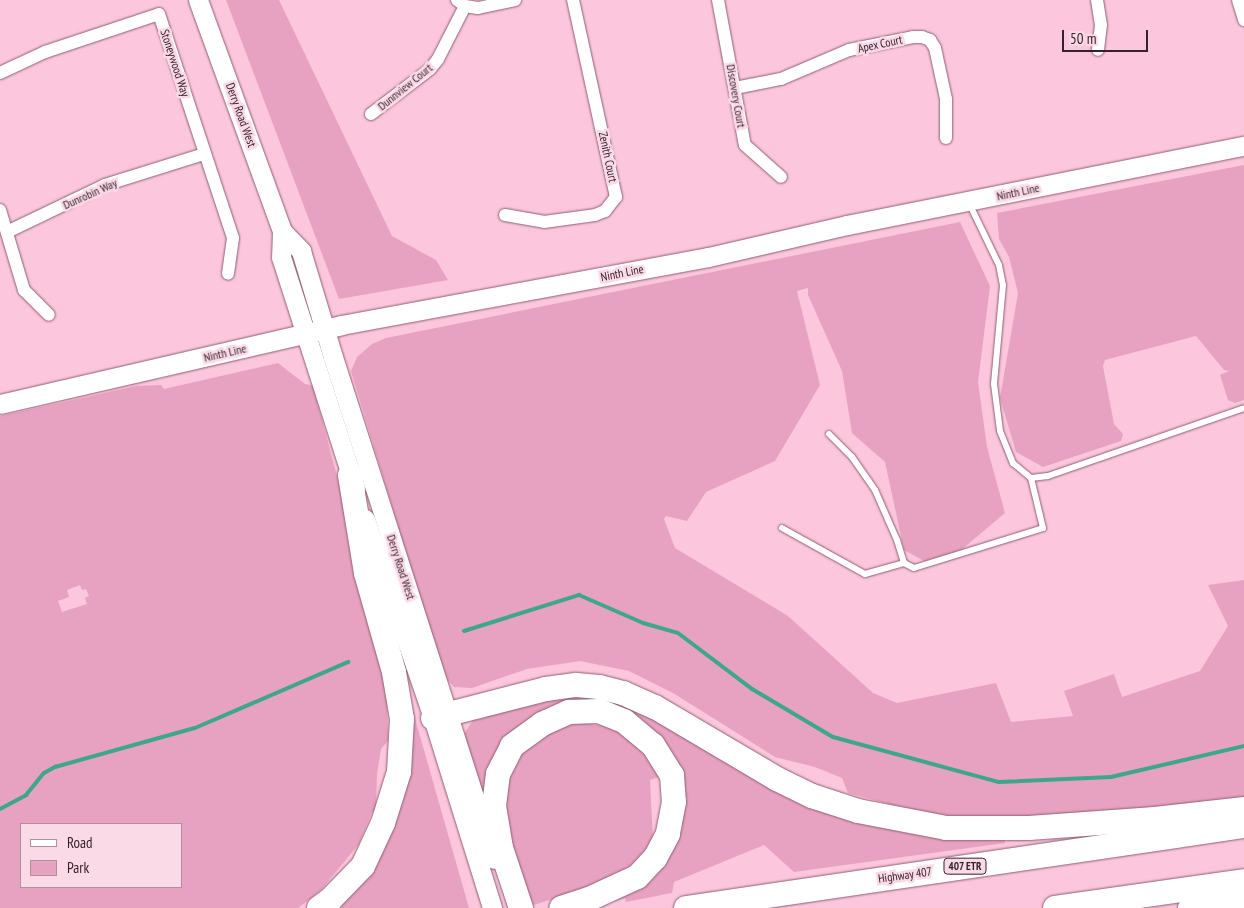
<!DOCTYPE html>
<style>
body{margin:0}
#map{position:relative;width:1244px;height:908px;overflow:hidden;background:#fcc6dc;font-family:"PT Sans Narrow",sans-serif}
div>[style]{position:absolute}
.green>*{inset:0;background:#e8a2c1}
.stream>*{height:4px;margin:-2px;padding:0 2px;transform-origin:2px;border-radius:2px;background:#3ea78a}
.roads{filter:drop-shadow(0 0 1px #8e5e73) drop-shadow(0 0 1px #8e5e73)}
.service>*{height:6px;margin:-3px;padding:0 3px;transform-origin:3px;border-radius:3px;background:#fff}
.minor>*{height:12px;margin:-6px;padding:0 6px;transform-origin:6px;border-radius:6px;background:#fff}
.secondary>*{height:19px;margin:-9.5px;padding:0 9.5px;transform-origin:9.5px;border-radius:9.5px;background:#fff}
.motorway>*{height:24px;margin:-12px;padding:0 12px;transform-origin:12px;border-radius:12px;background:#fff}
span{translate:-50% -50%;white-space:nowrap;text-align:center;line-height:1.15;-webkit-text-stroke:5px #fbdae7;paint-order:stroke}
.shield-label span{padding:1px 4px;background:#fbdae7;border:1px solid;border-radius:4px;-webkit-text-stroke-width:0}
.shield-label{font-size:11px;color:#35212a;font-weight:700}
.street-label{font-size:12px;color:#35212a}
.legend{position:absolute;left:20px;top:823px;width:162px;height:65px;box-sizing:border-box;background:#fbdae7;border:1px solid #ac909b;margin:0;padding:6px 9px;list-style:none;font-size:15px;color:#35212a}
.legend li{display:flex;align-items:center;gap:10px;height:25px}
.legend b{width:25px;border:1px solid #ac909b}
.scale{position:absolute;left:1062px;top:30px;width:86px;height:22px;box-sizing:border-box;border:2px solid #35212a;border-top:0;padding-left:6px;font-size:15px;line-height:18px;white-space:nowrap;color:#35212a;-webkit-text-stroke:4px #fbdae7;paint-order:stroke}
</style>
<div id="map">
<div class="green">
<i style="clip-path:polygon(226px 0,279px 0,392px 236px,436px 260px,448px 280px,339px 299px)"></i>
<i style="clip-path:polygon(1244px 165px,1244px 400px,1235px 403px,1228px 400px,1220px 375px,1229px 371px,1224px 370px,1196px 336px,1105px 360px,1103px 366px,1114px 424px,1123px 434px,1121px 441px,1043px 467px,1016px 452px,1000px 398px,1018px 293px,1009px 257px,999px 239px,997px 213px)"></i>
<i style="clip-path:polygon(960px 222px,990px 286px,978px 382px,987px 447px,1005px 513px,960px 551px,924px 561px,904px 550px,885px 462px,852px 433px,842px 371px,808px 295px,808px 288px,797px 291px,820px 385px,775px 461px,706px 492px,687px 521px,666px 516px,664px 519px,675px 548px,788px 616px,873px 693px,897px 703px,996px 683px,1011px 722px,1073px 716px,1064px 691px,1114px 674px,1122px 697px,1200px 671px,1228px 626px,1208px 585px,1244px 580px,1244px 799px,1110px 812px,963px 819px,929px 815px,848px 793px,842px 778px,815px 767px,775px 757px,673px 693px,629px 671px,580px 661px,527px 669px,472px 688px,454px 687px,443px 675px,351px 371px,357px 357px,372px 344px,386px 338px)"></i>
<i style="clip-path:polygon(evenodd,278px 363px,305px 384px,313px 386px,356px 547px,387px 690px,388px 741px,381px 749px,377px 774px,376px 810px,372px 812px,359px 844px,321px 890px,298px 908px,0 908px,0 416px,136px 386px,161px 385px,164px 389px,278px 363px,80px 585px,82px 590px,86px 589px,89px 596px,85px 598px,87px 604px,62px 612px,58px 601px,69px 597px,67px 590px,80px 585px,278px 363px,21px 824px,181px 824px,181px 887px,21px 887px,21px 824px)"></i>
<i style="clip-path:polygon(408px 694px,469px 908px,331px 908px,367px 870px)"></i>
<i style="clip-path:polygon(547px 694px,624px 699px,762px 780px,1004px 837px,1005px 843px,794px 872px,764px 845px,674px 882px,672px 893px,626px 902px,625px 898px,605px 904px,659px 861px,668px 753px,569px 703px,536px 714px,503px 740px,485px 789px,478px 791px,461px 738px,476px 716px)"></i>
<i style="clip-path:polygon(575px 722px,612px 727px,637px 742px,654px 764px,659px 777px,650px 780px,653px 840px,634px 863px,598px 886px,523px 908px,501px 793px,513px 759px,546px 731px)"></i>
</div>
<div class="stream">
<i style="left:464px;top:631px;width:121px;rotate:-17.4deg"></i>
<i style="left:579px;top:595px;width:70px;rotate:23.6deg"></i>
<i style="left:643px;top:623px;width:36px;rotate:16deg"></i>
<i style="left:678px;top:633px;width:93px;rotate:37.1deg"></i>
<i style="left:752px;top:689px;width:94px;rotate:30.7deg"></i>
<i style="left:833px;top:737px;width:172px;rotate:15.2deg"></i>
<i style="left:999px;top:782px;width:112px;rotate:-2.6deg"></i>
<i style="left:1111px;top:777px;width:137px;rotate:-13.1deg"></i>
<i style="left:0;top:809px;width:30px;rotate:-28deg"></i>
<i style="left:26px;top:795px;width:28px;rotate:-51deg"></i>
<i style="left:44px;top:773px;width:13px;rotate:-29deg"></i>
<i style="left:55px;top:767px;width:145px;rotate:-15.6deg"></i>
<i style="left:195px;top:728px;width:167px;rotate:-23.3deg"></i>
</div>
<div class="roads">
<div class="service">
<i style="left:969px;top:203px;width:69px;rotate:64.2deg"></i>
<i style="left:999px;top:265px;width:20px;rotate:79deg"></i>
<i style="left:1003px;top:285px;width:99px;rotate:95.2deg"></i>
<i style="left:994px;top:384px;width:47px;rotate:82.7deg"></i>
<i style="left:1000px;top:431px;width:35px;rotate:68deg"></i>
<i style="left:1013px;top:463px;width:23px;rotate:40deg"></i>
<i style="left:1031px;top:478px;width:17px;rotate:-7deg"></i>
<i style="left:1048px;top:476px;width:207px;rotate:-19.1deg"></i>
<i style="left:829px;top:434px;width:33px;rotate:45deg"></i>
<i style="left:852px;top:457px;width:40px;rotate:55.1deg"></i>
<i style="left:875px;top:490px;width:55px;rotate:66.3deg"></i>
<i style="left:897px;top:540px;width:24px;rotate:73deg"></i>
<i style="left:904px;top:563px;width:11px;rotate:27deg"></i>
<i style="left:914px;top:568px;width:135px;rotate:-17.2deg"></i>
<i style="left:1043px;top:528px;width:51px;rotate:-103.5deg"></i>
<i style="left:782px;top:528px;width:95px;rotate:29deg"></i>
<i style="left:865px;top:574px;width:41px;rotate:-15.8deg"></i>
</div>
<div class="minor">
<i style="left:457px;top:0;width:10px;rotate:37deg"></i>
<i style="left:465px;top:6px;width:13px;rotate:9deg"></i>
<i style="left:478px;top:8px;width:38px;rotate:-12deg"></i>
<i style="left:718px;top:0;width:147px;rotate:79.5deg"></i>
<i style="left:745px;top:145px;width:48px;rotate:41.6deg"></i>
<i style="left:1097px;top:0;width:25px;rotate:81deg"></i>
<i style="left:1101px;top:25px;width:25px;rotate:97deg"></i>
<i style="left:1238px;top:0;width:21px;rotate:73deg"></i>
<i style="left:0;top:73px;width:50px;rotate:-25deg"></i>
<i style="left:45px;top:52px;width:120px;rotate:-18.4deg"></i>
<i style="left:159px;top:14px;width:236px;rotate:71.7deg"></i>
<i style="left:233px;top:238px;width:36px;rotate:98deg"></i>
<i style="left:735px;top:88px;width:47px;rotate:-11.1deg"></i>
<i style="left:781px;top:79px;width:74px;rotate:-23.1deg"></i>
<i style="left:849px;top:50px;width:65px;rotate:-11.5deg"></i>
<i style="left:913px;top:37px;width:9px"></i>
<i style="left:922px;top:37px;width:9px;rotate:21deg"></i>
<i style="left:930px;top:40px;width:9px;rotate:58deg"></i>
<i style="left:935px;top:48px;width:52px;rotate:77.8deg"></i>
<i style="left:946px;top:99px;width:39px;rotate:90deg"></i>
<i style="left:371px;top:114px;width:74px;rotate:-37.3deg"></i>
<i style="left:430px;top:69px;width:13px;rotate:-51deg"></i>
<i style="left:438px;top:59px;width:59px;rotate:-63deg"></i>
<i style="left:0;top:210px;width:84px;rotate:73.3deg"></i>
<i style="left:24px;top:290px;width:35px;rotate:45deg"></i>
<i style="left:505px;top:215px;width:40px;rotate:10deg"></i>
<i style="left:544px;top:222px;width:51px;rotate:-7.8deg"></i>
<i style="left:595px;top:215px;width:11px;rotate:-22deg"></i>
<i style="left:605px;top:211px;width:18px;rotate:-52deg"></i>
<i style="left:616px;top:197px;width:202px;rotate:-102.3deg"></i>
<i style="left:7px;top:232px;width:109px;rotate:-25.6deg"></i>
<i style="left:105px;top:185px;width:104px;rotate:-17.4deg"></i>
</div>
<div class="secondary">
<i style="left:198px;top:0;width:246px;rotate:70deg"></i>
<i style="left:282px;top:231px;width:28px;rotate:46deg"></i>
<i style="left:301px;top:251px;width:111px;rotate:73.2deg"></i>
<i style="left:333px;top:357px;width:527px;rotate:72.22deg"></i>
<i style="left:282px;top:231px;width:26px;rotate:92deg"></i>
<i style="left:281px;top:257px;width:243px;rotate:72.2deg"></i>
<i style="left:0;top:404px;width:350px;rotate:-13deg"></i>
<i style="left:341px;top:325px;width:373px;rotate:-10.5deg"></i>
<i style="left:708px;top:257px;width:143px;rotate:-13deg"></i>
<i style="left:847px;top:225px;width:405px;rotate:-11.3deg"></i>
<i style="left:365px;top:519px;width:210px;rotate:71.1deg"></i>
<i style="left:433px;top:718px;width:199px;rotate:72.7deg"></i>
</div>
<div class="motorway">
<i style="left:433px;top:718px;width:117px;rotate:-14.4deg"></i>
<i style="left:546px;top:689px;width:30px;rotate:-8deg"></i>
<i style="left:576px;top:685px;width:23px;rotate:5deg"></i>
<i style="left:599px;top:687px;width:25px;rotate:14deg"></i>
<i style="left:623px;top:693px;width:35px;rotate:24deg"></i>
<i style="left:655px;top:707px;width:142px;rotate:30.5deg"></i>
<i style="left:777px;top:779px;width:39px;rotate:26deg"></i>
<i style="left:812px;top:796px;width:48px;rotate:18.1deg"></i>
<i style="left:858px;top:811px;width:90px;rotate:10.9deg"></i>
<i style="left:946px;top:828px;width:83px"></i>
<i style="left:1029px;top:828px;width:126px;rotate:-4.1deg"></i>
<i style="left:1155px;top:819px;width:90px;rotate:-6.4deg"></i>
<i style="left:319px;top:908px;width:14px;rotate:-36deg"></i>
<i style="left:330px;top:900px;width:47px;rotate:-45.9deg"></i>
<i style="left:363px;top:866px;width:47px;rotate:-65.1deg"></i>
<i style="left:383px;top:823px;width:53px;rotate:-72.6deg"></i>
<i style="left:399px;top:772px;width:53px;rotate:-86.8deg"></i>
<i style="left:402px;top:719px;width:48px;rotate:-99.7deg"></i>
<i style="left:394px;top:672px;width:103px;rotate:-105.8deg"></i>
<i style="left:366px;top:573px;width:99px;rotate:-99.3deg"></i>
<i style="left:521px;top:908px;width:63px;rotate:-108.4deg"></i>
<i style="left:501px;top:848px;width:43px;rotate:-99.5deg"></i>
<i style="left:494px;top:806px;width:32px;rotate:-83deg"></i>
<i style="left:498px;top:774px;width:31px;rotate:-63deg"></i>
<i style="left:512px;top:746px;width:37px;rotate:-36deg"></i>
<i style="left:542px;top:724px;width:30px;rotate:-24deg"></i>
<i style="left:569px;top:712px;width:30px;rotate:-2deg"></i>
<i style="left:599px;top:711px;width:27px;rotate:22deg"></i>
<i style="left:624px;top:721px;width:38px;rotate:40deg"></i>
<i style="left:653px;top:745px;width:36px;rotate:58deg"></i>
<i style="left:672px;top:775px;width:27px;rotate:86deg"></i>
<i style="left:674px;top:802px;width:33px;rotate:101deg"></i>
<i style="left:668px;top:834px;width:27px;rotate:118deg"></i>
<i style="left:655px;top:858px;width:26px;rotate:133deg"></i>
<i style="left:637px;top:877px;width:53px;rotate:155.4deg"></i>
<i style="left:589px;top:899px;width:29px;rotate:162deg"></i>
<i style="left:686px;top:908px;width:564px;rotate:-8.36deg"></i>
<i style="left:1055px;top:908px;width:191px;rotate:-8.1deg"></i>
<i style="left:1190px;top:908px;width:55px;rotate:-11.5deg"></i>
</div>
</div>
<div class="shield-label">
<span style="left:965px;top:866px">407 ETR</span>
</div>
<div class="street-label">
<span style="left:880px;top:44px;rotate:-12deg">Apex Court</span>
<span style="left:175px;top:63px;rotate:72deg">Stoneywood Way</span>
<span style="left:405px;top:87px;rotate:-39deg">Dunnview Court</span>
<span style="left:736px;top:96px;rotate:80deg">Discovery Court</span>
<span style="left:241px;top:115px;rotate:70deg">Derry Road West</span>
<span style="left:608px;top:157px;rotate:78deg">Zenith Court</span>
<span style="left:1018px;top:192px;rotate:-12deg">Ninth Line</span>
<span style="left:90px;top:194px;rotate:-24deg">Dunrobin Way</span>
<span style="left:622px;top:273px;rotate:-11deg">Ninth Line</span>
<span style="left:225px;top:353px;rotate:-13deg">Ninth Line</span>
<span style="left:401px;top:567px;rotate:72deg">Derry Road West</span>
<span style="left:905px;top:875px;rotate:-8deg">Highway 407</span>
</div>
<ul class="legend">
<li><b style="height:6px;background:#fff"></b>Road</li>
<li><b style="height:14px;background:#e8a2c1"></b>Park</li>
</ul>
<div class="scale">50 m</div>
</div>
